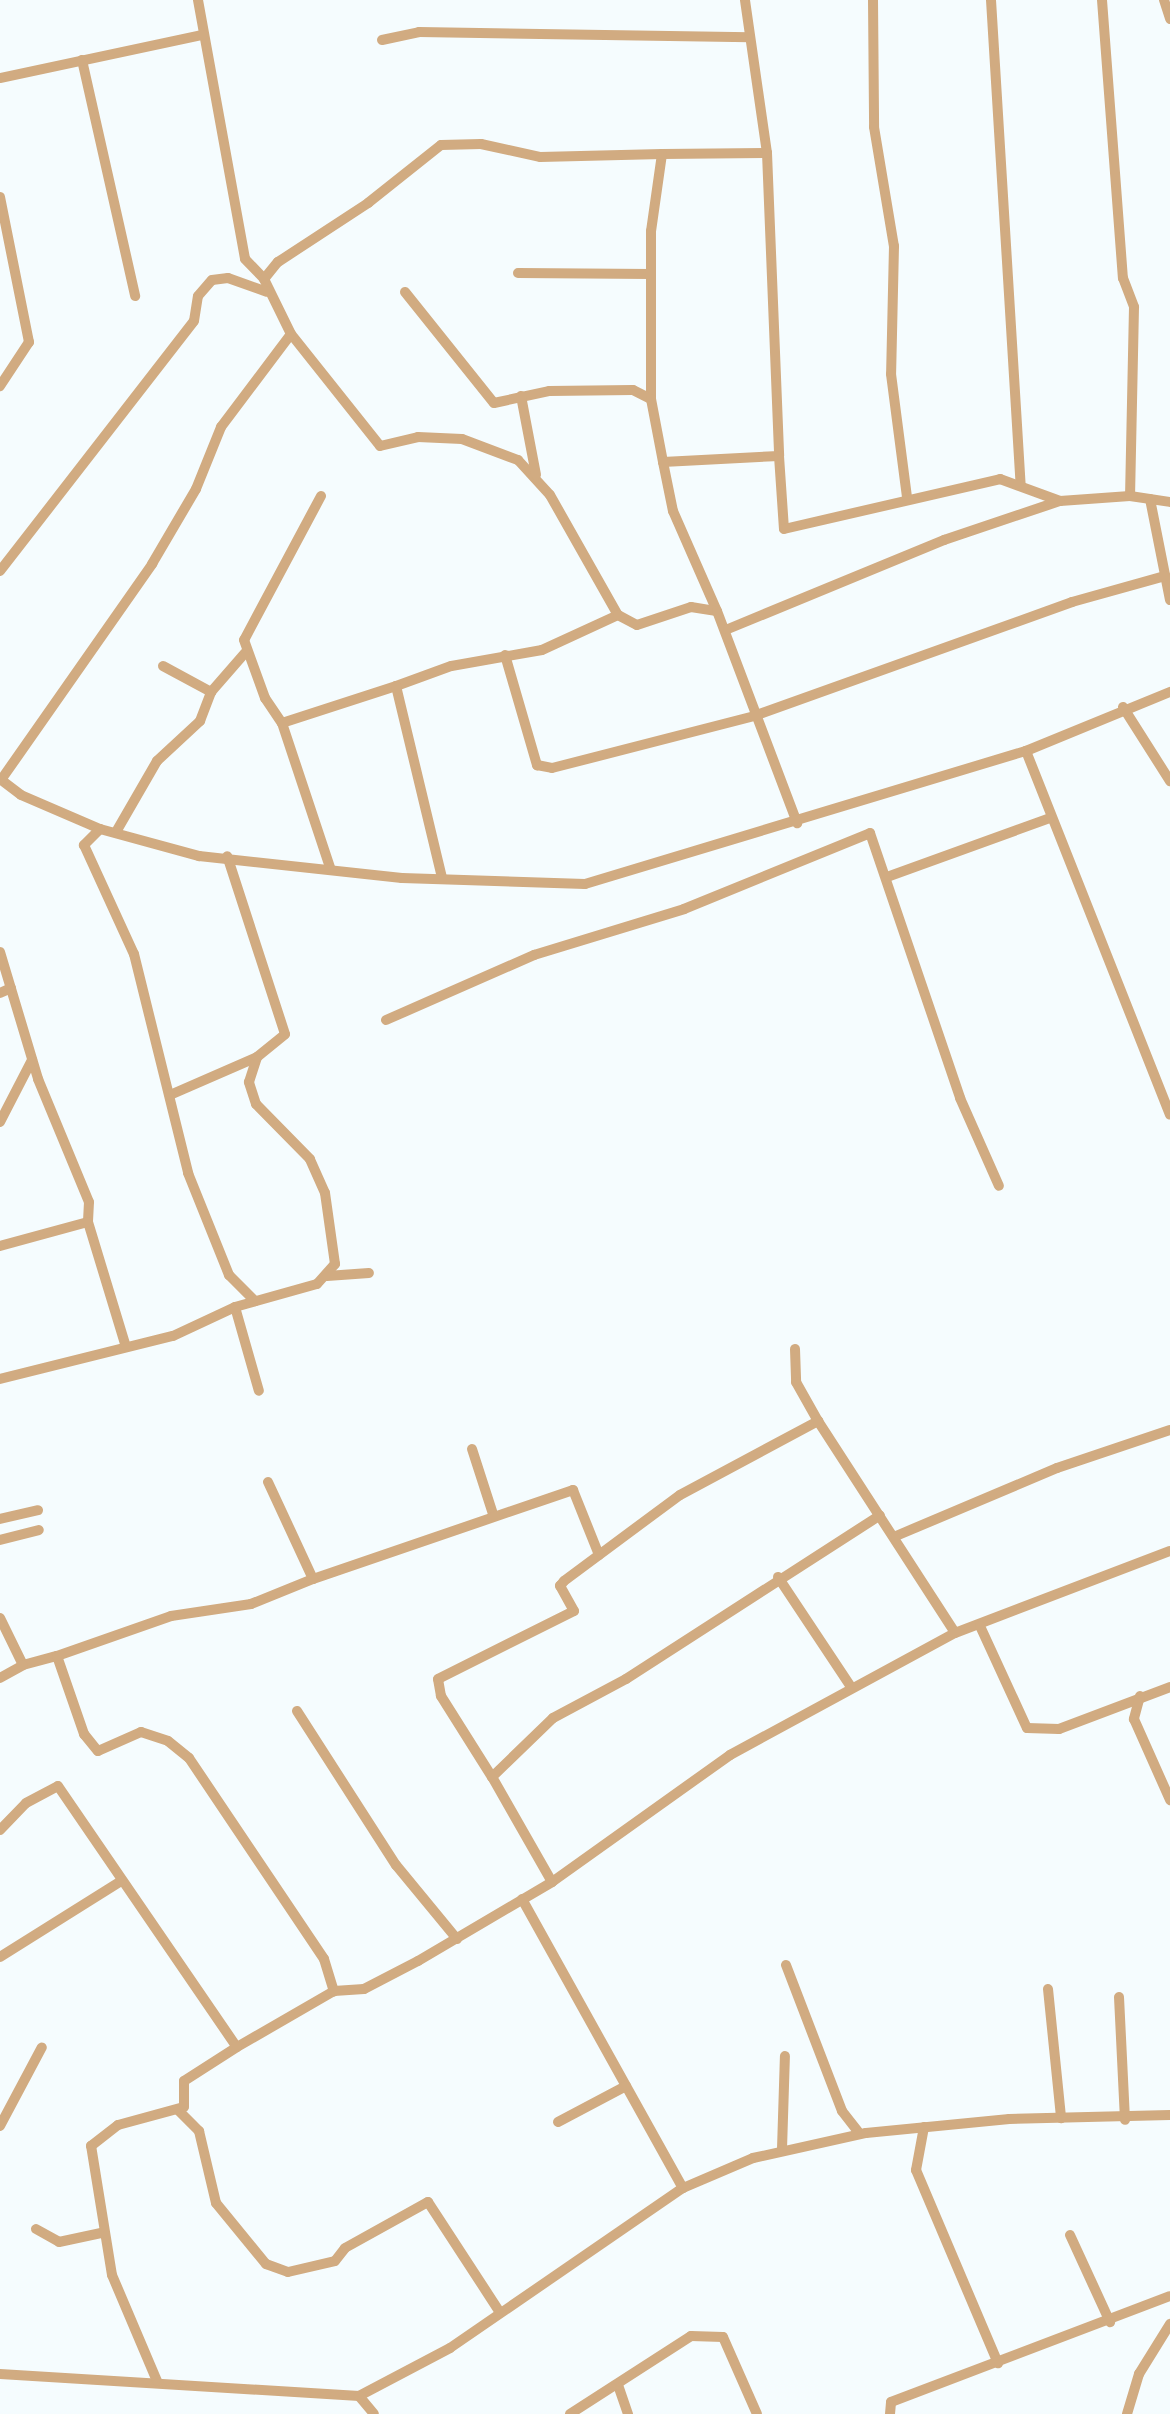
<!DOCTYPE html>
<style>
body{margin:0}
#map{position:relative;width:1170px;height:2414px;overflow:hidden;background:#f5fcfe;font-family:Quicksand,sans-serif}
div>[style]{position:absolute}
.street>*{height:10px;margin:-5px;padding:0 5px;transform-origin:5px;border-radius:5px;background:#d1ab81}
span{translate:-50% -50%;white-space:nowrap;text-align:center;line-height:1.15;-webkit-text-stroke:5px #fff;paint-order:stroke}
</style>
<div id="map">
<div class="street">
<i style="left:198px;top:0;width:263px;rotate:79.7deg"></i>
<i style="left:245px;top:259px;width:28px;rotate:46deg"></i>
<i style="left:264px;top:279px;width:61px;rotate:63.9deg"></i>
<i style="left:291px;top:334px;width:143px;rotate:51.5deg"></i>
<i style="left:380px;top:446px;width:39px;rotate:-13deg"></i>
<i style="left:418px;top:437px;width:44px;rotate:2.6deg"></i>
<i style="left:462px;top:439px;width:60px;rotate:20.6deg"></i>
<i style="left:518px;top:460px;width:47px;rotate:47.6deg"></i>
<i style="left:550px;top:495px;width:138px;rotate:60.5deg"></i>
<i style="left:618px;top:615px;width:84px;rotate:155.3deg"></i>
<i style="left:542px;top:650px;width:92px;rotate:170deg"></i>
<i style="left:451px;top:666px;width:59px;rotate:160deg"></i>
<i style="left:873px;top:0;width:127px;rotate:89.5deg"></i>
<i style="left:874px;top:127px;width:121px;rotate:80.5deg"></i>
<i style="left:894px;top:246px;width:128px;rotate:91.3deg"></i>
<i style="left:891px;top:374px;width:124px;rotate:82.6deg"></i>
<i style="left:991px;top:0;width:485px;rotate:86.5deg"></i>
<i style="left:1102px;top:0;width:279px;rotate:85.7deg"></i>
<i style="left:1123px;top:278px;width:31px;rotate:69deg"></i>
<i style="left:1134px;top:307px;width:189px;rotate:91.2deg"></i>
<i style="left:1164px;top:0;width:20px;rotate:72deg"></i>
<i style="left:382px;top:40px;width:38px;rotate:-12deg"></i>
<i style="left:419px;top:32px;width:331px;rotate:0.9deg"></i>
<i style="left:82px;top:60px;width:242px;rotate:77.3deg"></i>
<i style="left:0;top:78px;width:207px;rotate:-12deg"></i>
<i style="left:767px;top:153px;width:303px;rotate:87.7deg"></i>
<i style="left:662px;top:154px;width:105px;rotate:-0.5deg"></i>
<i style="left:767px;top:153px;width:155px;rotate:-98.2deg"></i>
<i style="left:0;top:197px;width:148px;rotate:78.7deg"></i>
<i style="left:29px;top:342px;width:53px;rotate:123.4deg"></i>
<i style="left:518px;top:273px;width:133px;rotate:0.4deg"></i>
<i style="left:264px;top:279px;width:22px;rotate:-51deg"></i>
<i style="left:278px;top:262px;width:108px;rotate:-33.2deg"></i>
<i style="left:368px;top:203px;width:93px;rotate:-38.5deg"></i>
<i style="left:441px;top:145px;width:40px;rotate:-1.4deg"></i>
<i style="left:481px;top:144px;width:60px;rotate:12.4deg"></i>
<i style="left:540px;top:157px;width:122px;rotate:-1.4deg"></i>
<i style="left:662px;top:154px;width:78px;rotate:98.1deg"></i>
<i style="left:651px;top:231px;width:168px;rotate:90deg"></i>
<i style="left:405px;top:292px;width:142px;rotate:51.3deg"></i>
<i style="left:494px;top:403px;width:56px;rotate:-12.3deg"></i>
<i style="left:549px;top:391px;width:84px;rotate:-0.7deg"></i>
<i style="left:633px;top:390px;width:20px;rotate:27deg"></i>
<i style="left:651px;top:399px;width:64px;rotate:79.2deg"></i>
<i style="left:663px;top:462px;width:116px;rotate:-3deg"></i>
<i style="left:779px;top:456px;width:73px;rotate:86.1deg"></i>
<i style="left:784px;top:529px;width:222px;rotate:-13deg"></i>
<i style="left:1000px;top:479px;width:64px;rotate:20.1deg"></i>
<i style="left:1060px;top:501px;width:70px;rotate:-4.1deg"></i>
<i style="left:1130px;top:496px;width:40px;rotate:8.5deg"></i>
<i style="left:521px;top:396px;width:80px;rotate:79.2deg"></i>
<i style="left:663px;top:462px;width:50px;rotate:78.5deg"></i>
<i style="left:673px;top:511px;width:109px;rotate:66.3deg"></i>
<i style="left:321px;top:496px;width:163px;rotate:118.1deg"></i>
<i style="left:244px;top:640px;width:62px;rotate:70.1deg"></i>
<i style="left:265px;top:698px;width:30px;rotate:56deg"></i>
<i style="left:282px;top:723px;width:155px;rotate:71.6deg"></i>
<i style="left:1150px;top:499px;width:103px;rotate:78.8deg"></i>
<i style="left:0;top:571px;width:316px;rotate:-52.2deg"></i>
<i style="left:194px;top:321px;width:25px;rotate:-81deg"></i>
<i style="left:198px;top:296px;width:21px;rotate:-49deg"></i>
<i style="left:212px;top:280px;width:16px;rotate:-7deg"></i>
<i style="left:228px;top:278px;width:41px;rotate:19.7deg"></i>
<i style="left:618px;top:615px;width:21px;rotate:28deg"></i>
<i style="left:637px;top:625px;width:57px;rotate:-18.4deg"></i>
<i style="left:691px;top:607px;width:26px;rotate:9deg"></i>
<i style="left:717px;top:611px;width:227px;rotate:69.3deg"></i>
<i style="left:728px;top:629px;width:234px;rotate:-22.4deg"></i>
<i style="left:944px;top:540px;width:122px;rotate:-18.6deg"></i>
<i style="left:505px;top:655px;width:115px;rotate:73.8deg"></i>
<i style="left:537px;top:765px;width:15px;rotate:11deg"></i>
<i style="left:552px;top:768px;width:209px;rotate:-14.4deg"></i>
<i style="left:754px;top:716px;width:338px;rotate:-19.7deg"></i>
<i style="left:1072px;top:602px;width:97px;rotate:-15.6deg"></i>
<i style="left:163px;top:666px;width:55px;rotate:28.4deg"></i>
<i style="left:1123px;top:707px;width:88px;rotate:57.6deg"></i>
<i style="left:282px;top:723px;width:120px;rotate:-18deg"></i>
<i style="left:396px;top:686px;width:196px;rotate:76.5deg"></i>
<i style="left:1026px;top:751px;width:391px;rotate:68.4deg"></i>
<i style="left:0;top:779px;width:26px;rotate:37deg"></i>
<i style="left:21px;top:795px;width:86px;rotate:23.3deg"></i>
<i style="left:100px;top:829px;width:103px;rotate:15.3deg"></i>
<i style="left:199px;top:856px;width:204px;rotate:6.2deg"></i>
<i style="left:402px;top:878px;width:183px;rotate:1.9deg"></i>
<i style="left:585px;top:884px;width:461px;rotate:-16.8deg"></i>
<i style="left:1026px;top:751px;width:156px;rotate:-22.3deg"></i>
<i style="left:1px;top:780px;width:264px;rotate:-55deg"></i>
<i style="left:152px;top:564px;width:87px;rotate:-59.6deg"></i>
<i style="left:196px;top:489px;width:67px;rotate:-68deg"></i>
<i style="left:221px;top:427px;width:116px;rotate:-53deg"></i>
<i style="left:100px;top:829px;width:23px;rotate:135deg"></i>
<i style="left:84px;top:845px;width:120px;rotate:65.4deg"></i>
<i style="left:134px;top:954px;width:226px;rotate:76.1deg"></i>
<i style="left:188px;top:1173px;width:110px;rotate:68.1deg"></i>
<i style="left:229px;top:1275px;width:37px;rotate:45deg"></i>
<i style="left:116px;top:832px;width:82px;rotate:-60deg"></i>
<i style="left:157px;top:761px;width:59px;rotate:-42.9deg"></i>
<i style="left:200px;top:721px;width:31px;rotate:-69deg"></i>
<i style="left:211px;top:692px;width:52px;rotate:-48.9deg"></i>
<i style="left:887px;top:877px;width:173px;rotate:-19.9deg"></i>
<i style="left:0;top:952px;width:133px;rotate:73.3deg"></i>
<i style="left:38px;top:1079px;width:133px;rotate:67.5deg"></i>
<i style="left:89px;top:1202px;width:20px;rotate:93deg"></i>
<i style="left:88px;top:1222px;width:127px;rotate:73.1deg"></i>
<i style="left:0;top:993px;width:12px;rotate:-24deg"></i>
<i style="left:386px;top:1020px;width:162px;rotate:-23.7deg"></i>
<i style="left:534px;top:955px;width:157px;rotate:-17deg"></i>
<i style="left:684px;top:909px;width:201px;rotate:-22.2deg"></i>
<i style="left:870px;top:833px;width:280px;rotate:71.2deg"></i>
<i style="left:960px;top:1098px;width:96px;rotate:66.1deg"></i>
<i style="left:170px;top:1095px;width:95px;rotate:-23.6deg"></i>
<i style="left:0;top:1122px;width:70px;rotate:-62.7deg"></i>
<i style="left:0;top:1246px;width:91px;rotate:-15.3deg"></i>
<i style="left:327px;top:1276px;width:42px;rotate:-4.1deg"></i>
<i style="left:235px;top:1307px;width:87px;rotate:74.1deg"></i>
<i style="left:795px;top:1349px;width:33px;rotate:88deg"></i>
<i style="left:796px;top:1382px;width:45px;rotate:60.6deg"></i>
<i style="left:818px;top:1421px;width:252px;rotate:57.1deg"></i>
<i style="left:955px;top:1633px;width:230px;rotate:-20.9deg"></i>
<i style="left:0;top:1379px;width:178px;rotate:-14deg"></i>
<i style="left:173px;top:1336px;width:68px;rotate:-25.1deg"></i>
<i style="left:235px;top:1307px;width:85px;rotate:-15.7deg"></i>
<i style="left:317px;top:1284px;width:27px;rotate:-48deg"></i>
<i style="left:335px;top:1264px;width:72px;rotate:-98deg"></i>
<i style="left:325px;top:1193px;width:37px;rotate:-114deg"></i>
<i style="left:310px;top:1159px;width:77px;rotate:-134.5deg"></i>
<i style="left:256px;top:1104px;width:23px;rotate:-108deg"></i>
<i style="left:249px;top:1082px;width:26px;rotate:-72deg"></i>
<i style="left:257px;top:1057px;width:36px;rotate:-39deg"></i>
<i style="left:285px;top:1034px;width:187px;rotate:-108deg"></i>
<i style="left:472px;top:1449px;width:68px;rotate:72.1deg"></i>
<i style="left:268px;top:1482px;width:107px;rotate:65.1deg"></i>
<i style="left:313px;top:1579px;width:275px;rotate:-18.9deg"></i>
<i style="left:573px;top:1490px;width:70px;rotate:68.2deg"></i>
<i style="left:0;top:1519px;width:39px;rotate:-13deg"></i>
<i style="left:896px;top:1536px;width:175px;rotate:-22.9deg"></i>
<i style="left:1057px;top:1468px;width:119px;rotate:-18.6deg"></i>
<i style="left:0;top:1540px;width:40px;rotate:-14.4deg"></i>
<i style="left:778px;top:1577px;width:132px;rotate:56.4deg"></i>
<i style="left:0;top:1618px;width:52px;rotate:63.9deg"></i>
<i style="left:23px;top:1665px;width:35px;rotate:-15deg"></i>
<i style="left:57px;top:1656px;width:83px;rotate:70.9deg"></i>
<i style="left:84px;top:1734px;width:22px;rotate:51deg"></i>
<i style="left:98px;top:1751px;width:47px;rotate:-23.8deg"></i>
<i style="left:141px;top:1732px;width:28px;rotate:18deg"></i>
<i style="left:168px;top:1741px;width:27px;rotate:39deg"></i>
<i style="left:189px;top:1758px;width:242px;rotate:56.1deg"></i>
<i style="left:324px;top:1959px;width:34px;rotate:73deg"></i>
<i style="left:980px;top:1626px;width:112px;rotate:65.3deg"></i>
<i style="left:1027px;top:1728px;width:32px;rotate:2deg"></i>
<i style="left:1059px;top:1729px;width:119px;rotate:-20.7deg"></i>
<i style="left:57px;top:1656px;width:121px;rotate:-19.3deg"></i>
<i style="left:171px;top:1616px;width:81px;rotate:-8.5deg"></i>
<i style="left:251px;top:1604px;width:67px;rotate:-22deg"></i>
<i style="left:0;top:1678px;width:26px;rotate:-29deg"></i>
<i style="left:1140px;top:1696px;width:24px;rotate:105deg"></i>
<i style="left:1134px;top:1719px;width:89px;rotate:66deg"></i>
<i style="left:297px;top:1711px;width:183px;rotate:57.3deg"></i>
<i style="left:396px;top:1865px;width:96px;rotate:50.5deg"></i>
<i style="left:492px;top:1777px;width:96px;rotate:-122.2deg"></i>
<i style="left:441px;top:1696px;width:17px;rotate:-100deg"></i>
<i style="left:438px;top:1679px;width:152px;rotate:-26.6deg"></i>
<i style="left:574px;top:1611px;width:29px;rotate:-119deg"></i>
<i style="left:560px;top:1586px;width:6px;rotate:-51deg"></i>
<i style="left:564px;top:1581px;width:144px;rotate:-36.6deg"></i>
<i style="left:680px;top:1495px;width:157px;rotate:-28.2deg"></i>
<i style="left:0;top:1830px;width:37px;rotate:-46deg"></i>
<i style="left:26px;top:1803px;width:36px;rotate:-28deg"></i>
<i style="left:58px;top:1786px;width:316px;rotate:55.6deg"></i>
<i style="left:237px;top:2047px;width:112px;rotate:-30deg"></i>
<i style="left:334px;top:1991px;width:30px;rotate:-4deg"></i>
<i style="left:364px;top:1989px;width:61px;rotate:-27.4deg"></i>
<i style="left:418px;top:1961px;width:156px;rotate:-30.5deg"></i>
<i style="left:552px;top:1882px;width:219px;rotate:-35.5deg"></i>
<i style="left:730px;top:1755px;width:256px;rotate:-28.5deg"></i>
<i style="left:552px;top:1882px;width:121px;rotate:-119.7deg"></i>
<i style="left:492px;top:1777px;width:85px;rotate:-44deg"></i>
<i style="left:553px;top:1718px;width:83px;rotate:-28.1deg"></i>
<i style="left:626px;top:1679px;width:302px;rotate:-32.8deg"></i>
<i style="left:522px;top:1899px;width:331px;rotate:60.9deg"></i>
<i style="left:0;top:1957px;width:143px;rotate:-32.1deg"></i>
<i style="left:786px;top:1965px;width:156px;rotate:69deg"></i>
<i style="left:842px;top:2111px;width:29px;rotate:52deg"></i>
<i style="left:1048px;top:1989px;width:130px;rotate:84.2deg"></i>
<i style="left:1119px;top:1997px;width:123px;rotate:87.2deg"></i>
<i style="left:178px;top:2110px;width:30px;rotate:45deg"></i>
<i style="left:199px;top:2131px;width:74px;rotate:76.7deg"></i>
<i style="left:216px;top:2203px;width:79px;rotate:50.7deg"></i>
<i style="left:266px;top:2264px;width:23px;rotate:20deg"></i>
<i style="left:288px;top:2272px;width:48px;rotate:-13.2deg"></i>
<i style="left:335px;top:2261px;width:16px;rotate:-52deg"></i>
<i style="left:345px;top:2248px;width:95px;rotate:-29deg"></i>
<i style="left:428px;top:2202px;width:130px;rotate:56.9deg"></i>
<i style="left:558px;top:2122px;width:77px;rotate:-27.9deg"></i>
<i style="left:0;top:2126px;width:89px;rotate:-62deg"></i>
<i style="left:924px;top:2127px;width:44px;rotate:100.5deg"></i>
<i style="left:916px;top:2170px;width:210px;rotate:67deg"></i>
<i style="left:782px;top:2149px;width:93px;rotate:-88.2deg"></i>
<i style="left:36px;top:2229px;width:26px;rotate:29deg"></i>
<i style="left:59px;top:2242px;width:43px;rotate:-12.1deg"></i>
<i style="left:1070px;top:2235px;width:96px;rotate:65.3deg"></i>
<i style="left:0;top:2374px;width:360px;rotate:3.5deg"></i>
<i style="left:359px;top:2396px;width:103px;rotate:-27.8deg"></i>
<i style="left:450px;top:2348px;width:283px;rotate:-34.5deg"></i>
<i style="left:683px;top:2188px;width:76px;rotate:-23.2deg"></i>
<i style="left:753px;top:2158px;width:116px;rotate:-12.5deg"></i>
<i style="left:866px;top:2133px;width:144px;rotate:-5.6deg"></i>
<i style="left:1009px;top:2119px;width:161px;rotate:-1.4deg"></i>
<i style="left:157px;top:2381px;width:115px;rotate:-113deg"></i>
<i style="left:112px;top:2275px;width:131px;rotate:-99.2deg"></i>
<i style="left:91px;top:2146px;width:34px;rotate:-38deg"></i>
<i style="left:118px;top:2125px;width:68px;rotate:-15.3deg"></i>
<i style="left:184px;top:2107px;width:26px;rotate:-90deg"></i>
<i style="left:184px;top:2081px;width:63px;rotate:-32.7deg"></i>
<i style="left:618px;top:2385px;width:31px;rotate:71deg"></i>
<i style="left:359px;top:2396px;width:23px;rotate:50deg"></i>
<i style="left:570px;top:2414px;width:144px;rotate:-32.8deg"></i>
<i style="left:691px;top:2336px;width:32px;rotate:2deg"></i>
<i style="left:723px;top:2337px;width:84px;rotate:66.2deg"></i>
<i style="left:890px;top:2414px;width:12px;rotate:-85deg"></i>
<i style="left:891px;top:2402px;width:298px;rotate:-20.8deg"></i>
<i style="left:1127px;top:2414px;width:42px;rotate:-73.3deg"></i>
<i style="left:1139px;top:2374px;width:59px;rotate:-58.2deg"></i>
</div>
</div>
